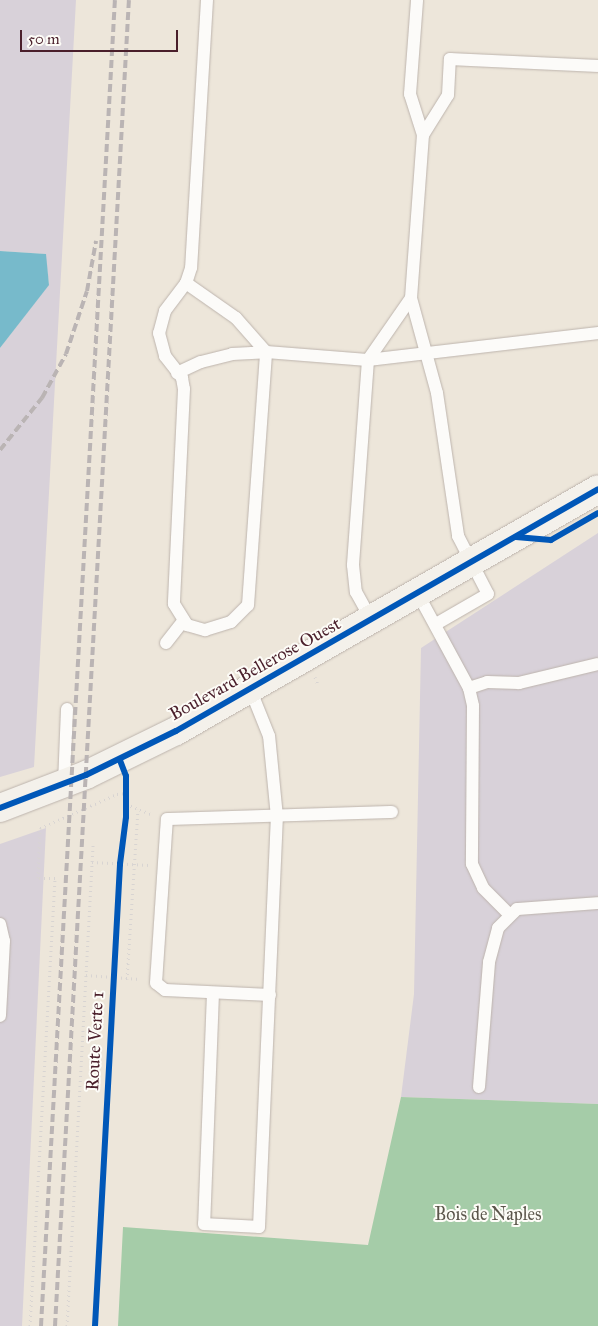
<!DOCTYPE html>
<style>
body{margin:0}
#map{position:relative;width:598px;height:1326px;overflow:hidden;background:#ede6da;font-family:"IM FELL Great Primer",serif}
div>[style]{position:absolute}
.industrial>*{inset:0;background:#d8d1d9}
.forest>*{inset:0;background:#a5cca8}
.water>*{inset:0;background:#77bacb}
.path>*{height:3px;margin-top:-1.5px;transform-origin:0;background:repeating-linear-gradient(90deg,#d8d4d2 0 1px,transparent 0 5px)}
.roads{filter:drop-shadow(0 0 1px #bdb4ad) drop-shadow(0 0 1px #bdb4ad)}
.lane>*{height:12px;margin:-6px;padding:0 6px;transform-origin:6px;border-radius:6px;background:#fcfbf9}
.secondary>*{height:28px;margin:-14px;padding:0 14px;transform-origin:14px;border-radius:14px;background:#f4f1eb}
.rail>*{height:4px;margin-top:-2px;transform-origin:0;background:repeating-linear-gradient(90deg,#bab4b4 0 8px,transparent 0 12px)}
.cycleway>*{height:6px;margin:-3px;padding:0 3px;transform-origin:3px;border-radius:3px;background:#0057b8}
span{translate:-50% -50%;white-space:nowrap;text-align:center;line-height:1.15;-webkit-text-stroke:4px #fdfcf7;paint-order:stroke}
.street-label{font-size:18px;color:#4a1f2b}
.park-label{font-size:18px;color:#5b564b}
.scale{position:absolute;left:20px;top:30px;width:158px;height:22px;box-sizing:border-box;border:2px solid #4a1f2b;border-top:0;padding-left:6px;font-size:15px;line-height:18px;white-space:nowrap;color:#4a1f2b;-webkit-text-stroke:4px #fdfcf7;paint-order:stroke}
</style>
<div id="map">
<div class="industrial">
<i style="clip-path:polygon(0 0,76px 0,34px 767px,0 777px,0 348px,49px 284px,45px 254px,0 251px)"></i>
<i style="clip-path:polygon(598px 533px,598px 1104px,401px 1097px,414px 994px,421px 648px)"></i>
<i style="clip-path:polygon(46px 828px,22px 1326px,0 1326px,0 844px)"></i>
</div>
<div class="forest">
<i style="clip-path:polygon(401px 1097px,598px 1104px,598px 1326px,118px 1326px,123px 1227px,368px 1245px)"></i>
</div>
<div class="water">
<i style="clip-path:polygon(0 251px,46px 254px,49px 285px,0 348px)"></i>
</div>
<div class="path">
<i style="left:315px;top:677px;width:9px;rotate:69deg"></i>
<i style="left:126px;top:804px;width:27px;rotate:22deg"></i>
<i style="left:92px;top:862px;width:57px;rotate:3deg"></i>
<i style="left:86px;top:975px;width:54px;rotate:4.2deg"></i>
<i style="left:127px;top:979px;width:170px;rotate:-86.3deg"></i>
<i style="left:30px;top:1326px;width:449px;rotate:-86.8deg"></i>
<i style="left:55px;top:878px;width:17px;rotate:180deg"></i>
<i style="left:38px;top:878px;width:50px;rotate:-87.7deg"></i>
<i style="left:40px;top:828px;width:84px;rotate:-23.8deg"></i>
<i style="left:117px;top:794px;width:10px;rotate:-6deg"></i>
<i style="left:67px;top:1326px;width:483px;rotate:-86.9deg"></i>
</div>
<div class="roads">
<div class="lane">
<i style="left:207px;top:0;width:268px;rotate:93.4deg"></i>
<i style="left:191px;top:268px;width:16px;rotate:108deg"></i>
<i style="left:186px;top:283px;width:35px;rotate:127deg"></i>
<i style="left:165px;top:311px;width:23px;rotate:105deg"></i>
<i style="left:159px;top:333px;width:24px;rotate:75deg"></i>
<i style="left:165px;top:356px;width:28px;rotate:52deg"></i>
<i style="left:182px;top:378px;width:11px;rotate:80deg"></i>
<i style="left:184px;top:389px;width:215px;rotate:92.7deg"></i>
<i style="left:174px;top:604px;width:25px;rotate:58deg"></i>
<i style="left:187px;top:625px;width:19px;rotate:16deg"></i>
<i style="left:205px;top:630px;width:27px;rotate:-17deg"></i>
<i style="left:231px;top:622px;width:24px;rotate:-45deg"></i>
<i style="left:248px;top:605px;width:254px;rotate:-85.9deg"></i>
<i style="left:266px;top:352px;width:102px;rotate:4.5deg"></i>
<i style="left:368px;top:360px;width:206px;rotate:94.2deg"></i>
<i style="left:353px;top:565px;width:27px;rotate:84deg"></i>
<i style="left:356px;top:592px;width:33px;rotate:61deg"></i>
<i style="left:423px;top:135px;width:47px;rotate:-58deg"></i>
<i style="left:448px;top:95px;width:36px;rotate:-87deg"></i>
<i style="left:450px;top:59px;width:148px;rotate:2.7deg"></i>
<i style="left:186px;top:283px;width:61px;rotate:35deg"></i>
<i style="left:236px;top:318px;width:45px;rotate:48.6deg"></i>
<i style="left:411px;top:298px;width:98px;rotate:74.7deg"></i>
<i style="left:437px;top:393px;width:145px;rotate:81.6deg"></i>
<i style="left:458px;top:536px;width:65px;rotate:62.7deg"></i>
<i style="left:488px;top:594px;width:60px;rotate:150deg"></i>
<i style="left:368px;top:360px;width:75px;rotate:-55.3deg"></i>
<i style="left:411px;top:298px;width:163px;rotate:-85.8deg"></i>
<i style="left:423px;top:135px;width:43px;rotate:-107.6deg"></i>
<i style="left:410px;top:94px;width:94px;rotate:-85.7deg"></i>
<i style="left:368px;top:360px;width:232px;rotate:-6.7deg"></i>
<i style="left:177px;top:373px;width:26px;rotate:-25deg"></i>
<i style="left:201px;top:362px;width:32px;rotate:-14deg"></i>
<i style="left:232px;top:354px;width:34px;rotate:-3deg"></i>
<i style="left:418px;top:594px;width:107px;rotate:61.5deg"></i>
<i style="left:469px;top:688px;width:18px;rotate:77deg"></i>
<i style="left:473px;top:706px;width:158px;rotate:90.4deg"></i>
<i style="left:472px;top:864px;width:26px;rotate:65deg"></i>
<i style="left:483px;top:888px;width:37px;rotate:45deg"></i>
<i style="left:166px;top:643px;width:28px;rotate:-52deg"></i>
<i style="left:469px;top:688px;width:19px;rotate:-18deg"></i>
<i style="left:487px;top:682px;width:32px;rotate:2deg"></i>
<i style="left:519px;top:683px;width:81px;rotate:-13.5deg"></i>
<i style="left:64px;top:784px;width:75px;rotate:-87.7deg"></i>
<i style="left:0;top:924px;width:17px;rotate:77deg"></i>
<i style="left:4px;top:941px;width:75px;rotate:93.1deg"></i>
<i style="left:213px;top:993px;width:231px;rotate:92.2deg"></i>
<i style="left:204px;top:1224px;width:55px;rotate:3.1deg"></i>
<i style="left:259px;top:1227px;width:410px;rotate:-87.5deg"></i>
<i style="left:277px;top:817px;width:81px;rotate:-95.6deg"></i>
<i style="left:269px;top:736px;width:48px;rotate:-111.8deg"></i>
<i style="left:270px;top:995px;width:105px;rotate:-177.3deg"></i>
<i style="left:165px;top:990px;width:11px;rotate:-142deg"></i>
<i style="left:156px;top:983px;width:164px;rotate:-86.2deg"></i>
<i style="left:167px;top:819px;width:225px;rotate:-1.8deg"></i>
<i style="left:479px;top:1087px;width:125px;rotate:-85.4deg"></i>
<i style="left:489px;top:962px;width:35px;rotate:-75deg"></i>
<i style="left:498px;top:928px;width:27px;rotate:-45deg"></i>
<i style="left:517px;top:909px;width:81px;rotate:-4.2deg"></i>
</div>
<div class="secondary">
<i style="left:0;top:808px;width:92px;rotate:-21deg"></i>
<i style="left:86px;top:775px;width:100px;rotate:-26.1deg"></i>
<i style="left:176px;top:731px;width:486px;rotate:-29.8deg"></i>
</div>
</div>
<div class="rail">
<i style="left:0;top:450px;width:67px;rotate:-51.1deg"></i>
<i style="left:42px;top:398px;width:50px;rotate:-61.4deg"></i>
<i style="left:66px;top:354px;width:66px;rotate:-71.6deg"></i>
<i style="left:87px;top:291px;width:51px;rotate:-79.8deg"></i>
<i style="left:41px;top:1326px;width:1328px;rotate:-86.81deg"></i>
<i style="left:55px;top:1326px;width:1328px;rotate:-86.81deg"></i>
</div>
<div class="cycleway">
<i style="left:516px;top:537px;width:35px;rotate:5deg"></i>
<i style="left:551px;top:540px;width:54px;rotate:-29.9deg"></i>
<i style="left:0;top:808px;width:92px;rotate:-21deg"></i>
<i style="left:86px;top:775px;width:100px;rotate:-26.1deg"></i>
<i style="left:176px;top:731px;width:486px;rotate:-29.8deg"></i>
<i style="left:95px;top:1326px;width:463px;rotate:-86.9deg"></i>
<i style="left:120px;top:864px;width:47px;rotate:-82.7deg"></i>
<i style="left:126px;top:817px;width:41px;rotate:-90deg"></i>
<i style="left:126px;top:776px;width:17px;rotate:-111deg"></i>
</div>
<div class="street-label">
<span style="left:255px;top:669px;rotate:-29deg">Boulevard Bellerose Ouest</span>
<span style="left:95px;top:1041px;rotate:-87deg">Route Verte 1</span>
</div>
<div class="park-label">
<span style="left:488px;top:1214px">Bois de Naples</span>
</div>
<div class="scale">50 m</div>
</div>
